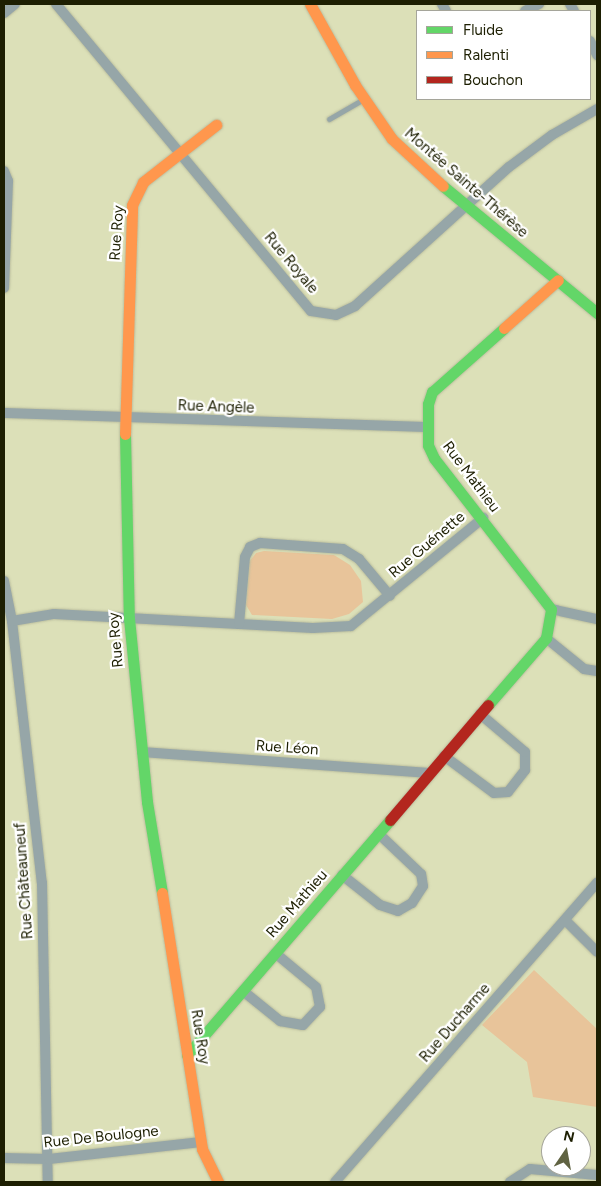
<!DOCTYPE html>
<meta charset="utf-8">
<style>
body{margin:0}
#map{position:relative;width:601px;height:1186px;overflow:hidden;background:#dce0b8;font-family:Figtree,sans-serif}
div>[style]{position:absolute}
.green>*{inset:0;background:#e8c49a}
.roads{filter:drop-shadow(0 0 1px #bbbe9e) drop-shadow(0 0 1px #bbbe9e)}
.lane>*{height:5px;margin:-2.5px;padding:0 2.5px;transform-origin:2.5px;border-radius:2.5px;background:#96a6a8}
.street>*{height:10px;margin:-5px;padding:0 5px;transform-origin:5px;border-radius:5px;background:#96a6a8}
.fast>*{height:11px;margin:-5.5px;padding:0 5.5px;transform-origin:5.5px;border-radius:5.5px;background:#63d668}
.slow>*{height:11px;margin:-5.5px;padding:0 5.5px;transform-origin:5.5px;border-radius:5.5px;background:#ff974d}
.jam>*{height:11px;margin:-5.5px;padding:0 5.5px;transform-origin:5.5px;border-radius:5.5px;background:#b3261e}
span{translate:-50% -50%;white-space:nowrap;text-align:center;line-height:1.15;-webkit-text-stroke:4.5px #fff;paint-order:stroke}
.street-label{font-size:15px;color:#1d1f02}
.frame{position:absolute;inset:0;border:5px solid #1d1f02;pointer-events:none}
.legend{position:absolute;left:416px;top:10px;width:175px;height:90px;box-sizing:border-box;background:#fff;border:1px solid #a5a59a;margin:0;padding:6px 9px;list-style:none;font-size:15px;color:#1d1f02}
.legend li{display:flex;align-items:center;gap:10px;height:25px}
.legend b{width:25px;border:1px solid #a5a59a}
.north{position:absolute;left:541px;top:1126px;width:50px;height:50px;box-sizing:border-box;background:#fff;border:1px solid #a5a59a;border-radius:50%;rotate:12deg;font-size:14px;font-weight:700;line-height:20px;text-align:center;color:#1d1f02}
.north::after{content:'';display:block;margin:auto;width:18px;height:22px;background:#606342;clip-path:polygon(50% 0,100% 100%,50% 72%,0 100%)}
</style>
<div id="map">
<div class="green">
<i style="clip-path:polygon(264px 551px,334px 555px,350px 565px,361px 581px,363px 602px,349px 614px,332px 619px,252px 615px,246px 605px,249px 562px,256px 553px)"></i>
<i style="clip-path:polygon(534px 970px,597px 1029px,597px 1107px,533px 1097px,527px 1062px,482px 1025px)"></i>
</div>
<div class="roads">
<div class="lane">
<i style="left:329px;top:119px;width:39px;rotate:-30deg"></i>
</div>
<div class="street">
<i style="left:56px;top:4px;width:399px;rotate:50.3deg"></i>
<i style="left:311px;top:311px;width:25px;rotate:9deg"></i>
<i style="left:336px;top:315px;width:21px;rotate:-25deg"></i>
<i style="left:355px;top:306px;width:207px;rotate:-42.1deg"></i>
<i style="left:509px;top:167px;width:54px;rotate:-36.7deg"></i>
<i style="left:552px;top:135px;width:52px;rotate:-30deg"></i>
<i style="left:442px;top:4px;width:8px;rotate:60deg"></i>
<i style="left:570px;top:4px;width:8px;rotate:60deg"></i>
<i style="left:525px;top:11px;width:16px;rotate:-27deg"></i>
<i style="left:4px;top:13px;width:14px;rotate:-39deg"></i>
<i style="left:590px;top:41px;width:16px;rotate:63deg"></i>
<i style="left:4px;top:171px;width:11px;rotate:68deg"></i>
<i style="left:8px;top:181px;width:107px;rotate:92.1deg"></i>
<i style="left:4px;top:413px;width:424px;rotate:1.9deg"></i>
<i style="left:4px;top:581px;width:41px;rotate:78.7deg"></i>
<i style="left:12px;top:621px;width:264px;rotate:83.5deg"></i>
<i style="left:42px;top:883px;width:299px;rotate:88.9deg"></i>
<i style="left:551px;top:609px;width:47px;rotate:12.3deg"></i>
<i style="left:12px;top:621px;width:43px;rotate:-9.5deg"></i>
<i style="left:54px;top:614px;width:259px;rotate:3.1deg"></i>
<i style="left:313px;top:628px;width:38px;rotate:-3deg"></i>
<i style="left:351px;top:626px;width:171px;rotate:-39.3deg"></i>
<i style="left:239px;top:624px;width:67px;rotate:-84.9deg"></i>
<i style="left:245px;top:557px;width:11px;rotate:-63deg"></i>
<i style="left:250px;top:547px;width:11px;rotate:-22deg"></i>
<i style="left:260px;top:543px;width:83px;rotate:4.1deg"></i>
<i style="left:343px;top:549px;width:19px;rotate:32deg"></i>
<i style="left:359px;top:559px;width:48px;rotate:50deg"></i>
<i style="left:546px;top:638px;width:49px;rotate:39.2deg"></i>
<i style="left:584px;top:669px;width:13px;rotate:9deg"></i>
<i style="left:142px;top:752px;width:288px;rotate:4.2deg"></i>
<i style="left:444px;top:756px;width:62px;rotate:36.5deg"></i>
<i style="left:494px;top:793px;width:14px;rotate:-4deg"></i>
<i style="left:508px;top:792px;width:28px;rotate:-52deg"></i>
<i style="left:525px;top:770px;width:18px;rotate:-90deg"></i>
<i style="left:525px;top:752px;width:59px;rotate:-139.8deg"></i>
<i style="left:342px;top:875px;width:48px;rotate:38.3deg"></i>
<i style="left:380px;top:905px;width:19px;rotate:18deg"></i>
<i style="left:398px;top:911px;width:16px;rotate:-30deg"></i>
<i style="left:412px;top:903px;width:20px;rotate:-57deg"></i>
<i style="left:423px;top:886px;width:12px;rotate:-99deg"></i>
<i style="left:421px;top:874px;width:59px;rotate:-136.4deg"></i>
<i style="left:565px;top:920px;width:45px;rotate:45deg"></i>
<i style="left:243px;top:991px;width:48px;rotate:39deg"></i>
<i style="left:280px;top:1021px;width:23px;rotate:10deg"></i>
<i style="left:303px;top:1025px;width:25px;rotate:-47deg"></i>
<i style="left:320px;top:1007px;width:20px;rotate:-101deg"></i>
<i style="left:316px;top:987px;width:53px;rotate:-140.3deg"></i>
<i style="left:4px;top:1158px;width:45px;rotate:1.3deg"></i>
<i style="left:49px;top:1159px;width:153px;rotate:-6.4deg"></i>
<i style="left:335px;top:1182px;width:398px;rotate:-48.8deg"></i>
<i style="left:510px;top:1182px;width:24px;rotate:-33deg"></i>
<i style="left:530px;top:1169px;width:67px;rotate:5.1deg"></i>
</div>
<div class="fast">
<i style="left:443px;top:186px;width:200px;rotate:39.5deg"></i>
<i style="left:125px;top:434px;width:184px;rotate:88.8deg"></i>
<i style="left:129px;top:618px;width:185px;rotate:84.4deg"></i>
<i style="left:147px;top:802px;width:92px;rotate:80.6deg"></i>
<i style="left:488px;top:705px;width:89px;rotate:-49.1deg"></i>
<i style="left:546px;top:638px;width:29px;rotate:-80deg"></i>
<i style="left:551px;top:609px;width:191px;rotate:-127.8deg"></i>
<i style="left:434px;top:458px;width:14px;rotate:-115deg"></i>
<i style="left:428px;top:445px;width:41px;rotate:-90deg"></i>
<i style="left:428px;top:404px;width:13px;rotate:-72deg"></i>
<i style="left:432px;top:392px;width:96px;rotate:-41.6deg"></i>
<i style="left:187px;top:1055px;width:311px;rotate:-49.2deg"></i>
</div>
<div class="slow">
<i style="left:310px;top:4px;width:93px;rotate:60.9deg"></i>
<i style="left:355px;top:85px;width:65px;rotate:55.6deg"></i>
<i style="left:392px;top:139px;width:69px;rotate:42.7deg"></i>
<i style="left:504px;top:328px;width:72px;rotate:-41.6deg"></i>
<i style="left:125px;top:434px;width:229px;rotate:-88.2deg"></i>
<i style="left:132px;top:205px;width:25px;rotate:-64deg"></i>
<i style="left:143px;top:182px;width:93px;rotate:-38deg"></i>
<i style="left:162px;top:893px;width:259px;rotate:81.1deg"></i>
<i style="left:202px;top:1149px;width:37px;rotate:64deg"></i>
</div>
<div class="jam">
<i style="left:390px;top:820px;width:151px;rotate:-49.6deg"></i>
</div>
</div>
<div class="street-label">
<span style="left:466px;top:183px;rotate:41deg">Montée Sainte-Thérèse</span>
<span style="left:117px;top:233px;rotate:-86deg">Rue Roy</span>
<span style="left:291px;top:263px;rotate:50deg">Rue Royale</span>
<span style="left:216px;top:407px;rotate:2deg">Rue Angèle</span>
<span style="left:471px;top:477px;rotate:53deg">Rue Mathieu</span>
<span style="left:427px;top:545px;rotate:-40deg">Rue Guénette</span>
<span style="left:116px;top:640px;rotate:-95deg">Rue Roy</span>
<span style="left:287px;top:748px;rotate:4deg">Rue Léon</span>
<span style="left:24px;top:881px;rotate:-94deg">Rue Châteauneuf</span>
<span style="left:297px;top:904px;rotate:-49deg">Rue Mathieu</span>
<span style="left:455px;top:1023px;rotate:-49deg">Rue Ducharme</span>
<span style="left:200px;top:1037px;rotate:81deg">Rue Roy</span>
<span style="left:101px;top:1137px;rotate:-6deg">Rue De Boulogne</span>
</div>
<div class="frame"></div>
<ul class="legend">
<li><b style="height:6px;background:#63d668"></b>Fluide</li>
<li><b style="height:6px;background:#ff974d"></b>Ralenti</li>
<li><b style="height:6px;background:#b3261e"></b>Bouchon</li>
</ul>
<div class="north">N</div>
</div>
